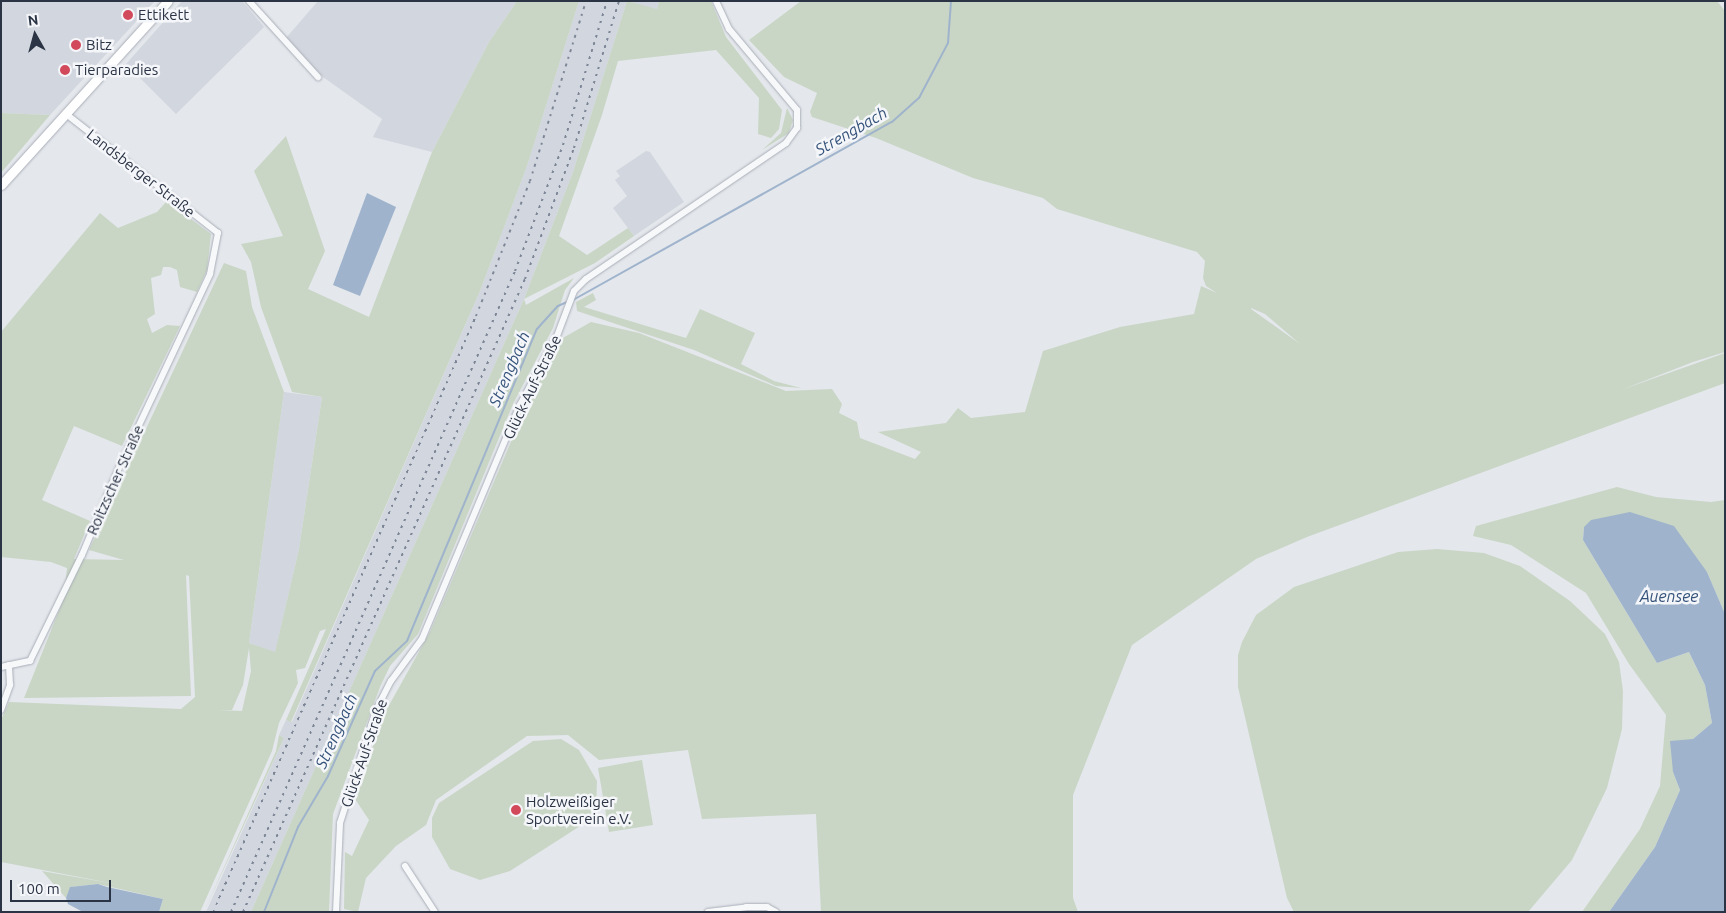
<!DOCTYPE html>
<meta charset="utf-8">
<style>
body{margin:0}
#map{position:relative;width:1726px;height:913px;overflow:hidden;background:#e4e7ec;font-family:Ubuntu,sans-serif}
div>[style]{position:absolute}
.built>*{inset:0;background:#d2d6de}
.green>*{inset:0;background:#c9d6c5}
.water>*{inset:0;background:#9fb4cc}
.stream>*{height:2px;margin:-1px;padding:0 1px;transform-origin:1px;border-radius:1px;background:#9fb4cc}
.roads{filter:drop-shadow(0 0 1px #a9aeb7) drop-shadow(0 0 1px #a9aeb7)}
.minor>*{height:6px;margin:-3px;padding:0 3px;transform-origin:3px;border-radius:3px;background:#f7f8fa}
.major>*{height:9px;margin:-4.5px;padding:0 4.5px;transform-origin:4.5px;border-radius:4.5px;background:#fff}
.rail>*{height:2px;margin-top:-1px;transform-origin:0;background:repeating-linear-gradient(90deg,#7d8696 0 2.5px,transparent 0 7.5px)}
.dots>*{width:14px;height:14px;translate:-50% -50%;box-sizing:border-box;border:2px solid #f4f6f9;border-radius:50%}
span{translate:-50% -50%;white-space:nowrap;text-align:center;line-height:1.15;-webkit-text-stroke:5px #f4f6f9;paint-order:stroke}
.poi-label{font-size:15px;color:#2b3445}
.left{translate:0 -50%;text-align:left}
.street-label{font-size:15px;color:#2b3445}
.water-label{font-size:16px;color:#34527a;font-style:italic}
.frame{position:absolute;inset:0;border:2px solid #2b3445;pointer-events:none}
.north{position:absolute;left:10px;top:10px;width:50px;height:50px;-webkit-text-stroke:4px #f4f6f9;paint-order:stroke;rotate:353deg;font-size:14px;font-weight:700;line-height:20px;text-align:center;color:#2b3445}
.north::after{content:'';display:block;margin:auto;width:18px;height:22px;background:#2b3445;clip-path:polygon(50% 0,100% 100%,50% 72%,0 100%)}
.scale{position:absolute;left:10px;top:880px;width:101px;height:22px;box-sizing:border-box;border:2px solid #2b3445;border-top:0;padding-left:6px;font-size:15px;line-height:18px;white-space:nowrap;color:#2b3445;-webkit-text-stroke:4px #f4f6f9;paint-order:stroke}
</style>
<div id="map">
<div class="built">
<i style="clip-path:polygon(1px 1px,155px 1px,50px 115px,1px 113px)"></i>
<i style="clip-path:polygon(182px 1px,242px 1px,264px 27px,176px 114px,126px 64px)"></i>
<i style="clip-path:polygon(318px 1px,517px 1px,489px 42px,432px 152px,373px 137px,382px 119px,323px 77px,286px 38px)"></i>
<i style="clip-path:polygon(579px 1px,627px 1px,573px 172px,524px 299px,251px 912px,206px 912px,284px 738px,279px 735px,286px 720px,292px 722px,480px 291px,527px 166px)"></i>
<i style="clip-path:polygon(633px 1px,659px 1px,657px 9px,632px 5px)"></i>
<i style="clip-path:polygon(646px 151px,650px 152px,684px 202px,634px 236px,613px 208px,627px 196px,615px 180px,620px 176px,616px 171px)"></i>
<i style="clip-path:polygon(284px 392px,322px 397px,299px 549px,275px 653px,249px 643px)"></i>
</div>
<div class="green">
<i style="clip-path:polygon(evenodd,517px 1px,579px 1px,527px 166px,480px 291px,291px 722px,286px 720px,326px 629px,320px 631px,305px 668px,296px 670px,298px 683px,279px 723px,272px 751px,200px 912px,159px 912px,163px 899px,98px 884px,71px 887px,66px 898px,42px 871px,121px 885px,1px 862px,1px 720px,9px 702px,181px 709px,195px 697px,189px 576px,186px 575px,191px 696px,24px 698px,64px 598px,67px 568px,51px 562px,1px 557px,1px 332px,100px 213px,118px 228px,157px 212px,167px 201px,211px 234px,207px 270px,197px 292px,180px 287px,177px 270px,170px 267px,163px 267px,161px 275px,151px 278px,155px 314px,147px 319px,152px 333px,167px 325px,180px 326px,122px 446px,74px 426px,42px 500px,90px 521px,74px 559px,124px 560px,89px 550px,224px 263px,246px 271px,252px 307px,284px 392px,249px 643px,275px 652px,299px 549px,322px 397px,292px 392px,261px 307px,251px 262px,241px 244px,283px 236px,254px 171px,286px 136px,325px 251px,308px 289px,369px 317px,432px 152px,489px 42px,517px 1px,249px 648px,251px 671px,242px 711px,219px 710px,232px 710px,243px 685px,249px 648px)"></i>
<i style="clip-path:polygon(627px 1px,657px 9px,659px 1px,711px 1px,726px 37px,782px 110px,779px 129px,771px 138px,758px 134px,759px 98px,716px 50px,618px 61px,602px 115px,559px 236px,587px 255px,628px 228px,634px 236px,595px 263px,524px 299px,526px 305px,574px 278px,565px 290px,553px 328px,513px 404px,418px 634px,390px 666px,380px 687px,333px 814px,329px 912px,251px 912px,524px 299px,573px 172px)"></i>
<i style="clip-path:polygon(evenodd,801px 1px,1717px 1px,1725px 11px,1725px 352px,1693px 362px,1621px 390px,1725px 353px,1725px 383px,1307px 537px,1256px 559px,1132px 645px,1073px 795px,1073px 898px,1078px 912px,821px 912px,816px 814px,702px 819px,688px 750px,599px 760px,568px 735px,527px 736px,436px 800px,426px 825px,396px 846px,366px 878px,358px 912px,344px 909px,345px 852px,352px 856px,369px 820px,355px 799px,383px 716px,430px 632px,536px 383px,561px 339px,591px 322px,639px 333px,786px 391px,832px 389px,842px 404px,839px 413px,857px 422px,860px 438px,915px 459px,921px 452px,878px 432px,946px 423px,958px 408px,971px 418px,1025px 412px,1043px 351px,1120px 327px,1194px 314px,1201px 286px,1217px 293px,1206px 286px,1203px 278px,1205px 261px,1197px 252px,1057px 209px,1043px 198px,973px 178px,876px 138px,812px 117px,810px 112px,817px 93px,784px 77px,749px 40px,801px 1px,1251px 308px,1265px 314px,1300px 344px,1251px 309px,1251px 308px)"></i>
<i style="clip-path:polygon(787px 108px,793px 120px,789px 133px,762px 150px,781px 133px)"></i>
<i style="clip-path:polygon(1px 113px,50px 115px,1px 173px)"></i>
<i style="clip-path:polygon(593px 293px,596px 300px,584px 307px,686px 338px,700px 309px,755px 333px,741px 364px,774px 381px,801px 388px,776px 386px,694px 350px,577px 311px,576px 302px)"></i>
<i style="clip-path:polygon(1617px 487px,1656px 497px,1711px 502px,1725px 500px,1725px 614px,1707px 572px,1584px 527px,1583px 540px,1657px 663px,1689px 652px,1705px 685px,1712px 723px,1693px 739px,1673px 772px,1680px 790px,1655px 847px,1609px 912px,1582px 912px,1640px 829px,1660px 786px,1666px 715px,1629px 664px,1586px 593px,1511px 545px,1473px 536px,1476px 526px)"></i>
<i style="clip-path:polygon(1437px 549px,1484px 553px,1520px 566px,1570px 601px,1605px 634px,1619px 662px,1623px 691px,1622px 729px,1607px 788px,1572px 860px,1528px 912px,1294px 912px,1287px 898px,1238px 687px,1238px 655px,1242px 642px,1256px 615px,1294px 587px,1398px 552px)"></i>
<i style="clip-path:polygon(279px 735px,284px 738px,204px 912px,276px 751px)"></i>
<i style="clip-path:polygon(561px 739px,579px 750px,597px 781px,596px 808px,588px 821px,510px 871px,480px 880px,450px 869px,432px 837px,432px 818px,439px 803px,533px 741px)"></i>
<i style="clip-path:polygon(642px 760px,653px 825px,609px 832px,598px 768px)"></i>
</div>
<div class="water">
<i style="clip-path:polygon(367px 193px,396px 207px,360px 296px,333px 285px)"></i>
<i style="clip-path:polygon(1630px 512px,1674px 526px,1707px 572px,1725px 614px,1725px 912px,1609px 912px,1655px 847px,1680px 790px,1673px 772px,1670px 741px,1693px 739px,1712px 723px,1705px 685px,1689px 652px,1657px 663px,1583px 540px,1584px 527px,1591px 520px)"></i>
<i style="clip-path:polygon(98px 884px,107px 887px,163px 899px,159px 912px,83px 912px,68px 904px,66px 898px,70px 887px)"></i>
</div>
<div class="stream">
<i style="left:573px;top:300px;width:365px;rotate:-29.2deg"></i>
<i style="left:892px;top:122px;width:36px;rotate:-42deg"></i>
<i style="left:919px;top:98px;width:62px;rotate:-62.2deg"></i>
<i style="left:948px;top:43px;width:42px;rotate:-85.9deg"></i>
<i style="left:264px;top:912px;width:92px;rotate:-68.2deg"></i>
<i style="left:298px;top:827px;width:59px;rotate:-59.5deg"></i>
<i style="left:328px;top:776px;width:115px;rotate:-65.9deg"></i>
<i style="left:375px;top:671px;width:44px;rotate:-43.2deg"></i>
<i style="left:407px;top:641px;width:338px;rotate:-67.4deg"></i>
<i style="left:537px;top:329px;width:31px;rotate:-48deg"></i>
<i style="left:558px;top:306px;width:10px;rotate:-24deg"></i>
</div>
<div class="roads">
<div class="minor">
<i style="left:249px;top:1px;width:103px;rotate:47.8deg"></i>
<i style="left:1px;top:667px;width:30px;rotate:-12deg"></i>
<i style="left:30px;top:661px;width:118px;rotate:-63.9deg"></i>
<i style="left:82px;top:555px;width:90px;rotate:-67.1deg"></i>
<i style="left:117px;top:472px;width:219px;rotate:-64.8deg"></i>
<i style="left:210px;top:274px;width:42px;rotate:-79deg"></i>
<i style="left:218px;top:233px;width:194px;rotate:-141.9deg"></i>
<i style="left:1px;top:710px;width:27px;rotate:-70deg"></i>
<i style="left:10px;top:685px;width:20px;rotate:-93deg"></i>
<i style="left:405px;top:866px;width:55px;rotate:56.9deg"></i>
<i style="left:336px;top:912px;width:89px;rotate:-87.4deg"></i>
<i style="left:340px;top:823px;width:119px;rotate:-72.3deg"></i>
<i style="left:376px;top:710px;width:33px;rotate:-63deg"></i>
<i style="left:391px;top:681px;width:52px;rotate:-53.6deg"></i>
<i style="left:422px;top:639px;width:254px;rotate:-67.3deg"></i>
<i style="left:520px;top:405px;width:78px;rotate:-61.8deg"></i>
<i style="left:557px;top:336px;width:48px;rotate:-69.3deg"></i>
<i style="left:574px;top:291px;width:17px;rotate:-45deg"></i>
<i style="left:586px;top:279px;width:242px;rotate:-34.2deg"></i>
<i style="left:786px;top:143px;width:19px;rotate:-54deg"></i>
<i style="left:797px;top:128px;width:18px;rotate:-90deg"></i>
<i style="left:797px;top:110px;width:106px;rotate:-130deg"></i>
<i style="left:729px;top:29px;width:31px;rotate:-115deg"></i>
<i style="left:708px;top:912px;width:38px;rotate:-7deg"></i>
<i style="left:746px;top:907px;width:21px"></i>
<i style="left:767px;top:907px;width:10px;rotate:29deg"></i>
</div>
<div class="major">
<i style="left:1px;top:185px;width:248px;rotate:-47.8deg"></i>
</div>
</div>
<div class="rail">
<i style="left:213px;top:912px;width:651px;rotate:-66.19deg"></i>
<i style="left:476px;top:316px;width:145px;rotate:-68.2deg"></i>
<i style="left:530px;top:181px;width:189px;rotate:-72.7deg"></i>
<i style="left:231px;top:912px;width:701px;rotate:-66.1deg"></i>
<i style="left:515px;top:271px;width:135px;rotate:-69.1deg"></i>
<i style="left:563px;top:145px;width:151px;rotate:-73deg"></i>
<i style="left:243px;top:912px;width:693px;rotate:-65.99deg"></i>
<i style="left:525px;top:279px;width:140px;rotate:-69.5deg"></i>
<i style="left:574px;top:148px;width:154px;rotate:-73deg"></i>
</div>
<div class="dots">
<i style="left:128px;top:15px;background:#d1495b"></i>
<i style="left:76px;top:45px;background:#d1495b"></i>
<i style="left:65px;top:70px;background:#d1495b"></i>
<i style="left:516px;top:810px;background:#d1495b"></i>
</div>
<div class="poi-label">
<span class="left" style="left:138px;top:15px">Ettikett</span>
<span class="left" style="left:86px;top:45px">Bitz</span>
<span class="left" style="left:75px;top:70px">Tierparadies</span>
<span class="left" style="left:526px;top:810px">Holzweißiger<br>Sportverein e.V.</span>
</div>
<div class="street-label">
<span style="left:141px;top:173px;rotate:38deg">Landsberger Straße</span>
<span style="left:532px;top:387px;rotate:-64deg">Glück-Auf-Straße</span>
<span style="left:115px;top:480px;rotate:-66deg">Roitzscher Straße</span>
<span style="left:364px;top:753px;rotate:-71deg">Glück-Auf-Straße</span>
</div>
<div class="water-label">
<span style="left:851px;top:131px;rotate:-30deg">Strengbach</span>
<span style="left:509px;top:369px;rotate:-67deg">Strengbach</span>
<span style="left:1669px;top:596px">Auensee</span>
<span style="left:336px;top:731px;rotate:-66deg">Strengbach</span>
</div>
<div class="frame"></div>
<div class="north">N</div>
<div class="scale">100 m</div>
</div>
